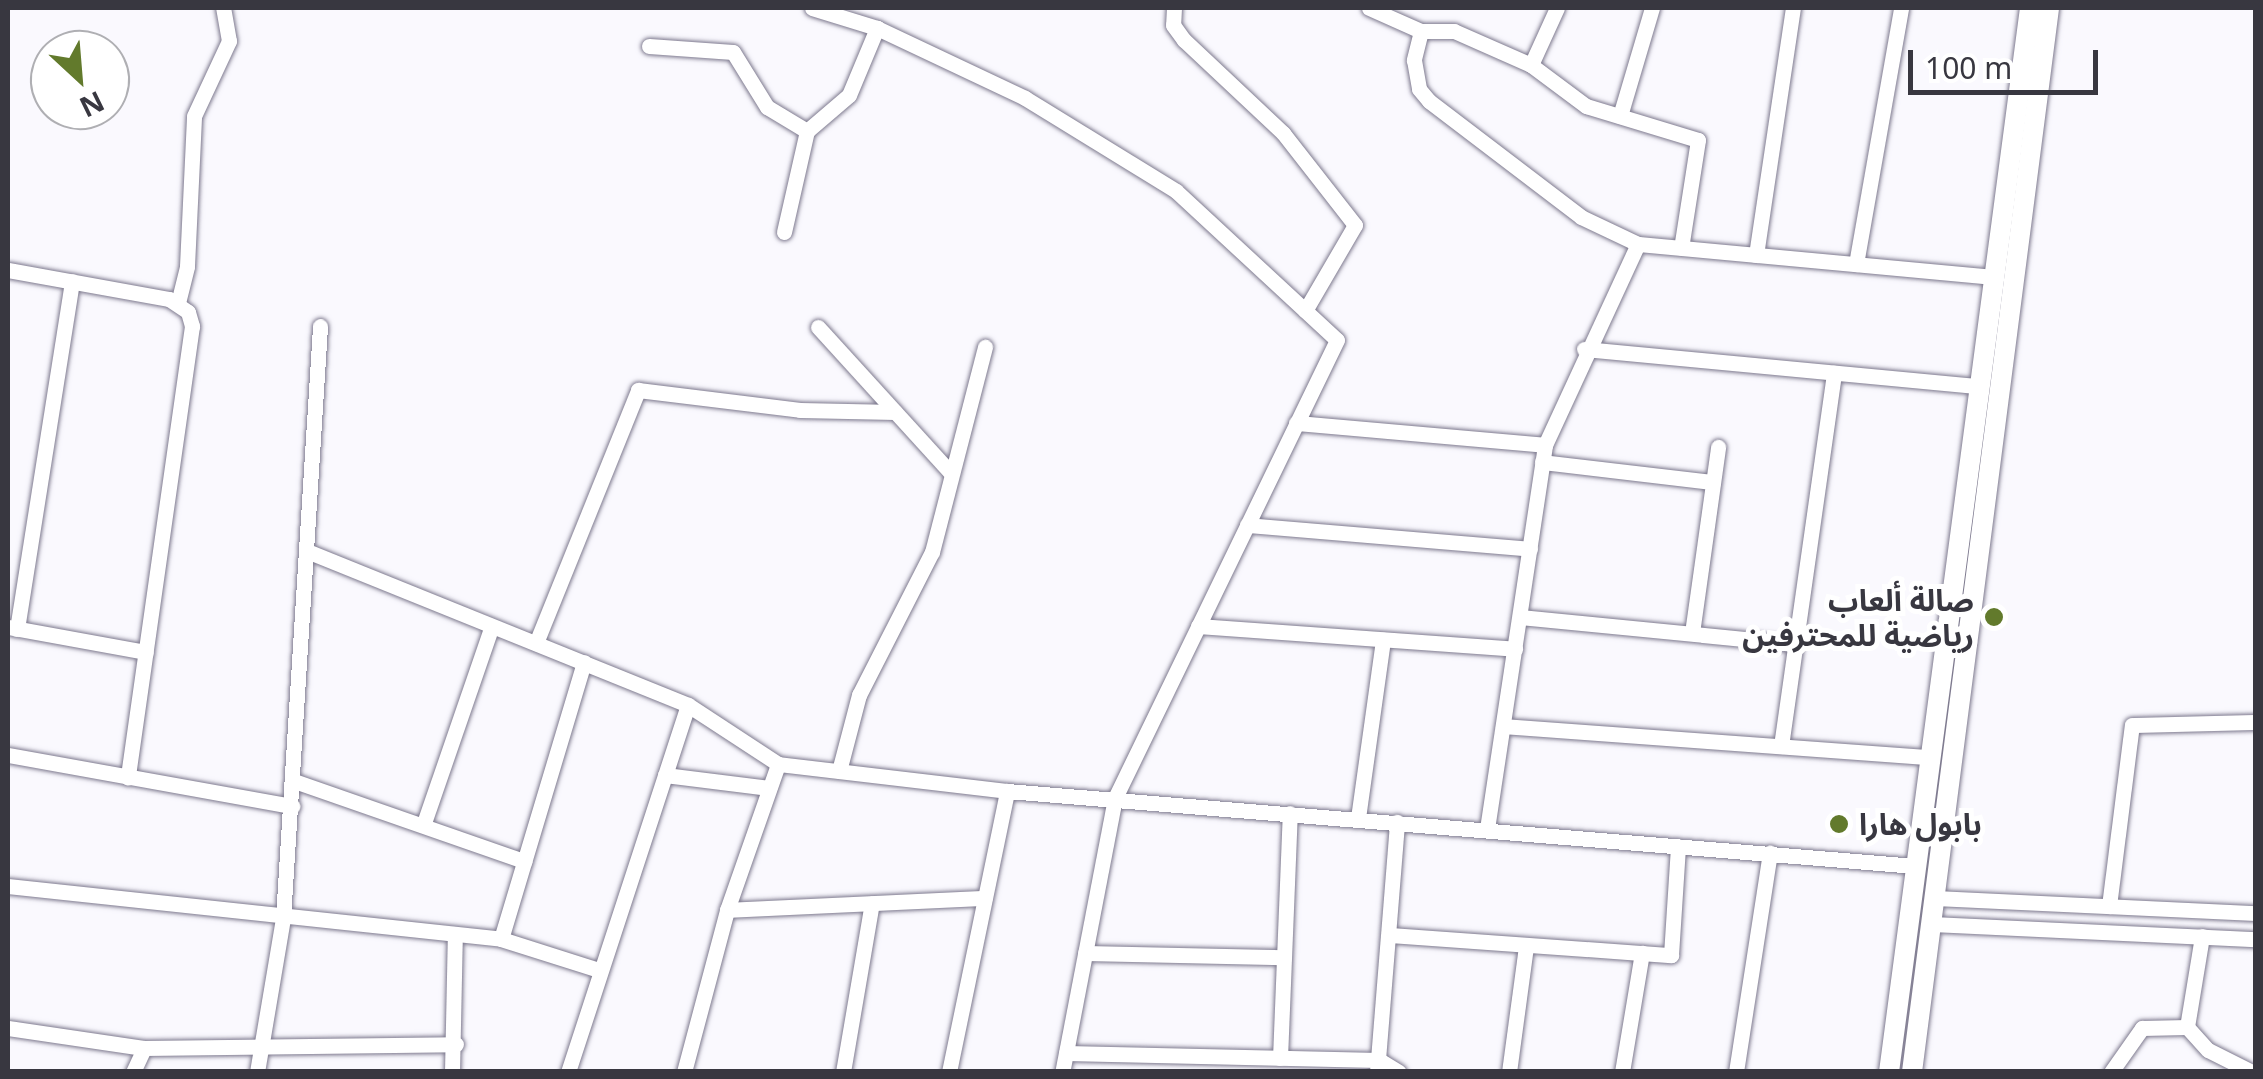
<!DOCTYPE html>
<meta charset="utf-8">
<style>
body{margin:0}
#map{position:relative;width:2263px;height:1079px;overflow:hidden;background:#faf9fe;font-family:"Noto Sans","Noto Sans Arabic",sans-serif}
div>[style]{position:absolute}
.roads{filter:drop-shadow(0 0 2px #7d798e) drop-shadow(0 0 2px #7d798e)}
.minor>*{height:15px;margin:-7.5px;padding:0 7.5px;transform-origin:7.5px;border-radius:7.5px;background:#fff}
.secondary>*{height:20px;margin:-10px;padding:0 10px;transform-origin:10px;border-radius:10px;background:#fff}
.dots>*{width:28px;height:28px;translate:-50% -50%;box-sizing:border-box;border:5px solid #fff;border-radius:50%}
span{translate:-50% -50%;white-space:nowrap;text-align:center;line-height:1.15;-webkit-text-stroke:10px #fff;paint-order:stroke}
.poi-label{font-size:30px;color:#383740;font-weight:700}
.right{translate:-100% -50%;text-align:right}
.left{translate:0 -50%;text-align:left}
.frame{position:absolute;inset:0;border:10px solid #383740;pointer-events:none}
.north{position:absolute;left:30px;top:30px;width:100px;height:100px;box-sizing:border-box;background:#fff;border:2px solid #afafb3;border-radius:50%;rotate:154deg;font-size:28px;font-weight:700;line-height:40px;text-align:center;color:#383740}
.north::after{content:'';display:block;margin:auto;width:35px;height:45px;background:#627a2c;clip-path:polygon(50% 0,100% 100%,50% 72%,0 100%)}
.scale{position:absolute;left:1908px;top:50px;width:190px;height:45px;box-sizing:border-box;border:5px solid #383740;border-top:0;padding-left:12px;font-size:30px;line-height:35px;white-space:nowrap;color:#383740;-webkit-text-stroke:8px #fff;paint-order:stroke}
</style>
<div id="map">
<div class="roads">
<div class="minor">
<i style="left:812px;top:8px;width:68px;rotate:17.1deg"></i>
<i style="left:877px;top:28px;width:164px;rotate:25.3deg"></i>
<i style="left:1025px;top:98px;width:177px;rotate:31.6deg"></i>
<i style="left:1176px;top:191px;width:219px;rotate:42.8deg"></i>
<i style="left:1337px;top:340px;width:509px;rotate:115.86deg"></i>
<i style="left:1115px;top:798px;width:279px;rotate:100.9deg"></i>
<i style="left:1174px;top:8px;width:17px;rotate:93deg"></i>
<i style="left:1173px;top:25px;width:19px;rotate:54deg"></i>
<i style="left:1184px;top:40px;width:136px;rotate:43.2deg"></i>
<i style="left:1283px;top:133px;width:117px;rotate:52deg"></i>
<i style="left:1355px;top:225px;width:99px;rotate:120.2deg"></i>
<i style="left:1369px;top:8px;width:57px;rotate:23.9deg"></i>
<i style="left:1421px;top:31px;width:33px"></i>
<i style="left:1454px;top:31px;width:84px;rotate:23.8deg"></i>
<i style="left:1531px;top:65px;width:69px;rotate:36.7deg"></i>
<i style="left:1586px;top:106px;width:117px;rotate:16.9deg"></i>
<i style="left:1698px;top:140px;width:109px;rotate:98.9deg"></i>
<i style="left:1421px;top:31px;width:30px;rotate:104deg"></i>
<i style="left:1414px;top:60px;width:29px;rotate:80deg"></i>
<i style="left:1419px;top:89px;width:16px;rotate:50deg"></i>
<i style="left:1429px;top:101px;width:191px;rotate:37.3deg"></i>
<i style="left:1581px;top:217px;width:63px;rotate:25.3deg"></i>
<i style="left:649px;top:46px;width:84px;rotate:4.1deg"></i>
<i style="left:733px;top:52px;width:65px;rotate:58.3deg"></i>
<i style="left:767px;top:107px;width:47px;rotate:31deg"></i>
<i style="left:1531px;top:65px;width:63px;rotate:-65.5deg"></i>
<i style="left:1620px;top:116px;width:113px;rotate:-73.5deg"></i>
<i style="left:784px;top:232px;width:104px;rotate:-77.2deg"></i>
<i style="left:807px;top:131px;width:55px;rotate:-40.6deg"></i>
<i style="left:849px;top:95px;width:73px;rotate:-67.3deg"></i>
<i style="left:1756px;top:255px;width:250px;rotate:-81.5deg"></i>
<i style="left:1856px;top:264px;width:260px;rotate:-80deg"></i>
<i style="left:8px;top:270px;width:164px;rotate:10.2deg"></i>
<i style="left:169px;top:299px;width:23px;rotate:34deg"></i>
<i style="left:188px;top:312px;width:15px;rotate:74deg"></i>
<i style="left:192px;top:326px;width:456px;rotate:98.1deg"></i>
<i style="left:178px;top:303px;width:38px;rotate:-76deg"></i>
<i style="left:187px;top:266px;width:150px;rotate:-87.3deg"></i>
<i style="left:194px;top:116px;width:83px;rotate:-65deg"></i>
<i style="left:229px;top:41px;width:34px;rotate:-100deg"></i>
<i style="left:818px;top:327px;width:197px;rotate:47.7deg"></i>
<i style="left:1584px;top:349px;width:397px;rotate:5.4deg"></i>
<i style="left:1296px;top:423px;width:250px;rotate:5deg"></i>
<i style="left:1542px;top:462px;width:172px;rotate:6.7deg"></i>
<i style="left:1247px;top:525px;width:284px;rotate:4.8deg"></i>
<i style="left:307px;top:551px;width:411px;rotate:22deg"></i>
<i style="left:1520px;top:617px;width:276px;rotate:5.6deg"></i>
<i style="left:1198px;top:626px;width:318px;rotate:4.1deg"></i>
<i style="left:8px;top:627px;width:140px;rotate:10.3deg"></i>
<i style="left:17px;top:629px;width:352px;rotate:-81deg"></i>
<i style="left:1692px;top:633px;width:188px;rotate:-82deg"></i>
<i style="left:536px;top:643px;width:273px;rotate:-68deg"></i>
<i style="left:638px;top:390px;width:163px;rotate:7deg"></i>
<i style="left:800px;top:410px;width:95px;rotate:1.2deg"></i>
<i style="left:1503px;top:726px;width:427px;rotate:4.2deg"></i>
<i style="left:1781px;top:746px;width:377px;rotate:-81.9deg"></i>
<i style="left:8px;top:755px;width:289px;rotate:10.2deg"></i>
<i style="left:839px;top:771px;width:79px;rotate:-75.3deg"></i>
<i style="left:859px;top:695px;width:161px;rotate:-63deg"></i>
<i style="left:932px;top:552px;width:212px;rotate:-75.5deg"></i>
<i style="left:665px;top:775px;width:105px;rotate:7.1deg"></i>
<i style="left:294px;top:781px;width:244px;rotate:19.2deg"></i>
<i style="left:1358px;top:818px;width:180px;rotate:-82deg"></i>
<i style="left:424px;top:823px;width:208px;rotate:-71deg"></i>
<i style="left:1487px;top:829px;width:388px;rotate:-81.4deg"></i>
<i style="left:1545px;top:445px;width:221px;rotate:-65.2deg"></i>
<i style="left:1638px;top:244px;width:358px;rotate:5.3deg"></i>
<i style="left:8px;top:886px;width:496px;rotate:6.1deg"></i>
<i style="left:501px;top:939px;width:103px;rotate:17.6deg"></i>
<i style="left:1935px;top:898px;width:321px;rotate:2.7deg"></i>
<i style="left:2109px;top:906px;width:182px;rotate:-82.8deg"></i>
<i style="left:2132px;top:725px;width:124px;rotate:-1.4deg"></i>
<i style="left:727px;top:910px;width:155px;rotate:-70.7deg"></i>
<i style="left:1932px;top:924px;width:324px;rotate:2.7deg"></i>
<i style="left:1390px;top:935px;width:282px;rotate:4.1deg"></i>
<i style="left:1671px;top:955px;width:109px;rotate:-86.3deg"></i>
<i style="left:501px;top:939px;width:289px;rotate:-73.3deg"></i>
<i style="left:1085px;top:953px;width:199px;rotate:1.2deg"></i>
<i style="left:2187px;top:1027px;width:31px;rotate:48deg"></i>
<i style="left:2208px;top:1050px;width:49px;rotate:26.6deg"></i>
<i style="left:8px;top:1028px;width:137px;rotate:8.4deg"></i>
<i style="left:144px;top:1048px;width:312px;rotate:-0.7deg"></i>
<i style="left:1066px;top:1053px;width:313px;rotate:1.3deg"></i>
<i style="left:1379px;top:1060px;width:23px;rotate:31deg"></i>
<i style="left:1280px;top:1058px;width:245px;rotate:-87.7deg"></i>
<i style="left:133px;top:1072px;width:26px;rotate:-65deg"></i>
<i style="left:257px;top:1072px;width:156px;rotate:-80.4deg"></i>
<i style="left:283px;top:918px;width:593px;rotate:-86.42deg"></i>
<i style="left:452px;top:1072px;width:138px;rotate:-88.8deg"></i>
<i style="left:568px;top:1072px;width:386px;rotate:-71.9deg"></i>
<i style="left:688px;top:705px;width:108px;rotate:33.2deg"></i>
<i style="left:778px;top:764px;width:231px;rotate:6.7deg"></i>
<i style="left:1007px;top:791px;width:911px;rotate:4.72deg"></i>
<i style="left:684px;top:1072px;width:168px;rotate:-75.1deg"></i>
<i style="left:727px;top:910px;width:258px;rotate:-2.7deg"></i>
<i style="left:843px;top:1072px;width:171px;rotate:-80.3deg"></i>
<i style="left:949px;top:1072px;width:287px;rotate:-78.3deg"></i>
<i style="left:1377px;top:1072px;width:251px;rotate:-85.4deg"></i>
<i style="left:1509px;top:1072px;width:127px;rotate:-82.3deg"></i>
<i style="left:1622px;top:1072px;width:121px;rotate:-80.5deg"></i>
<i style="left:1736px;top:1072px;width:222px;rotate:-81.2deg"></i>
<i style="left:2111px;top:1072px;width:54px;rotate:-54.8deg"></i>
<i style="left:2142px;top:1028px;width:45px;rotate:-1.3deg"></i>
<i style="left:2187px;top:1027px;width:92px;rotate:-80.6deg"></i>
</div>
<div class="secondary">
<i style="left:1889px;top:1072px;width:1073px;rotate:-82.45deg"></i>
<i style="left:1912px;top:1072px;width:1073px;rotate:-82.66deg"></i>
</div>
</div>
<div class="dots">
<i style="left:1994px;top:617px;background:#627a2c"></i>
<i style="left:1839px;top:824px;background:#627a2c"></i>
</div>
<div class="poi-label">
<span class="right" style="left:1974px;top:617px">صالة ألعاب<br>رياضية للمحترفين</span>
<span class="left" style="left:1859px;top:824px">بابول هارا</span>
</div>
<div class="frame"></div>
<div class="north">N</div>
<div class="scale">100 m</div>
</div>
